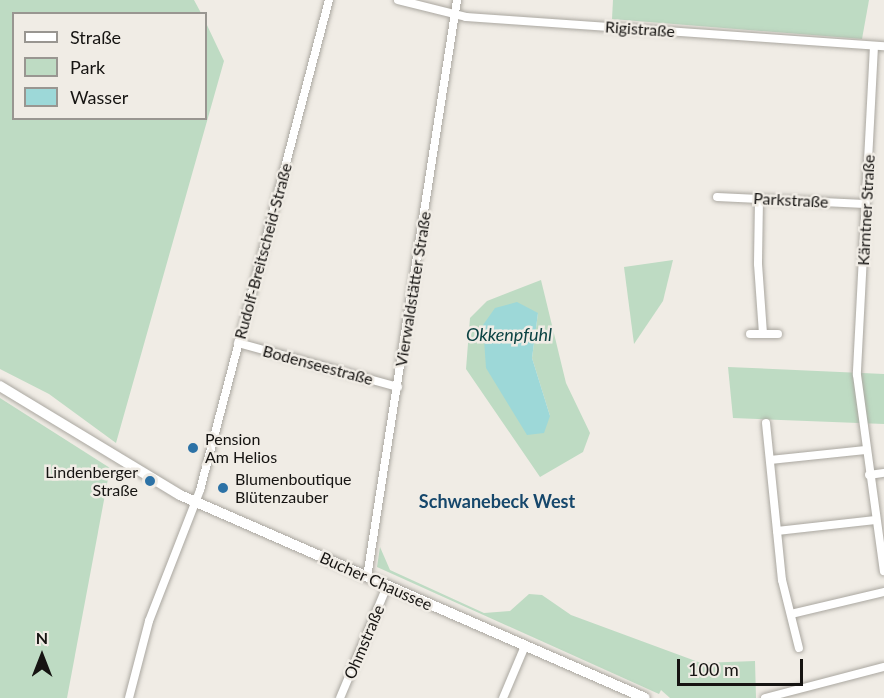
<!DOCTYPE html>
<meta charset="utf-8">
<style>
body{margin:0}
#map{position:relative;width:884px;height:698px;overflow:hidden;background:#f0ece5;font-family:Lato,sans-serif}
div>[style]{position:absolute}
.green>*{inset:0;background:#bedbc3}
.water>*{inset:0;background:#9dd8d8}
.roads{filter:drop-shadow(0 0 2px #aaa7a0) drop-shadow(0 0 2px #aaa7a0)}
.street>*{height:8px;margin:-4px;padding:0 4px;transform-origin:4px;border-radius:4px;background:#fff}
.secondary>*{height:10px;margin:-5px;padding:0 5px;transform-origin:5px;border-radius:5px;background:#fff}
.dots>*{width:16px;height:16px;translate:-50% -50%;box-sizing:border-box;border:3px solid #f0ece5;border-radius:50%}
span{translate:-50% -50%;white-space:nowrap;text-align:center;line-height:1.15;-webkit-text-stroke:5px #f0ece5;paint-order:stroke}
.street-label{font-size:16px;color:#161412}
.poi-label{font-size:16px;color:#161412}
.left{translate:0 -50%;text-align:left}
.right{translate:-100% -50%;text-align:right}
.water-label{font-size:18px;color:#0c4343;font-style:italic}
.neighbourhood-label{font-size:18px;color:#16476b;font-weight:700}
.legend{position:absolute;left:12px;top:12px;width:195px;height:108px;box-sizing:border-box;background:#f0ece5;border:2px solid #999691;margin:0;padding:8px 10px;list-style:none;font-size:18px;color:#161412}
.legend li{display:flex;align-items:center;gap:12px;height:30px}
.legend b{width:30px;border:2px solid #999691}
.north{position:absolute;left:12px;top:626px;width:60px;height:60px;-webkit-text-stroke:4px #f0ece5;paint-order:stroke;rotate:0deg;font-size:16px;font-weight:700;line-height:24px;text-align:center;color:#161412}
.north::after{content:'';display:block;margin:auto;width:21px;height:27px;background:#161412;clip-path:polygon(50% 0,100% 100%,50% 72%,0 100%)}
.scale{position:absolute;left:677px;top:659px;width:126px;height:27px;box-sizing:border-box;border:3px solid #161412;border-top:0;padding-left:8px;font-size:18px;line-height:21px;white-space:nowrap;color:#161412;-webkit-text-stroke:4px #f0ece5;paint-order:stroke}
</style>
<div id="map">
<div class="green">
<i style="clip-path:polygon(0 0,194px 0,201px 13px,14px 14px,14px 118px,206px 118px,206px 23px,224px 61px,116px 443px,49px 394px,0 369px)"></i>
<i style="clip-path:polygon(613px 0,869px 0,862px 39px,612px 19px)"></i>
<i style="clip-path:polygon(673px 260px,663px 301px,634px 344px,624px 267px)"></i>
<i style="clip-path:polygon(evenodd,541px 280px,566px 383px,590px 433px,583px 452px,540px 477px,466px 369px,470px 318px,487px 301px,541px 280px,538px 313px,532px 358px,550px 416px,483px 325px,538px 313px)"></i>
<i style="clip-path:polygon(728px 367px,884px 374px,884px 424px,733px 418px)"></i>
<i style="clip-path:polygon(0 398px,110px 468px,67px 698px,0 698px)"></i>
<i style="clip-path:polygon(380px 547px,390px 570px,484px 613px,510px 611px,529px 594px,542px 595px,571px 615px,701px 663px,755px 661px,756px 698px,670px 698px,661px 690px,659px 694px,377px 567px)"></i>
</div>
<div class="water">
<i style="clip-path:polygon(517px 302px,538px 313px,532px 358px,550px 416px,544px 433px,527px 435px,486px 368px,483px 325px,495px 308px)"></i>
</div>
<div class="roads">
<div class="street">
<i style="left:398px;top:0;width:70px;rotate:14deg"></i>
<i style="left:466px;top:17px;width:419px;rotate:4deg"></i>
<i style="left:874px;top:46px;width:329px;rotate:93deg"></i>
<i style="left:857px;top:375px;width:198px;rotate:82.2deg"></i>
<i style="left:717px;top:197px;width:148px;rotate:2.7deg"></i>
<i style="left:759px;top:199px;width:65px;rotate:90.9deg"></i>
<i style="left:758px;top:264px;width:70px;rotate:85.9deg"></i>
<i style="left:750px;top:334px;width:28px"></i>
<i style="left:238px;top:343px;width:166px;rotate:15.4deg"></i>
<i style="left:766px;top:423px;width:158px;rotate:84.2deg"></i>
<i style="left:782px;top:580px;width:70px;rotate:76deg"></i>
<i style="left:770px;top:460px;width:96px;rotate:-6deg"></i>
<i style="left:869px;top:475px;width:15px;rotate:-8deg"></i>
<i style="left:777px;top:531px;width:99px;rotate:-6.4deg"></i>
<i style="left:367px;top:577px;width:584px;rotate:-81.13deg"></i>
<i style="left:791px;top:614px;width:96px;rotate:-13.3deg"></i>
<i style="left:129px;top:698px;width:80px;rotate:-75.4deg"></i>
<i style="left:149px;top:621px;width:141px;rotate:-68.7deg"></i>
<i style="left:200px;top:490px;width:507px;rotate:-75.25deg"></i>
<i style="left:340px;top:698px;width:121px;rotate:-67.2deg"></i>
<i style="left:503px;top:698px;width:56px;rotate:-67.1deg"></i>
<i style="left:765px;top:698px;width:123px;rotate:-14.6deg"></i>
</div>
<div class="secondary">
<i style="left:0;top:386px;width:210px;rotate:31.2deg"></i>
<i style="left:180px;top:495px;width:507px;rotate:23.58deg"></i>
</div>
</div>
<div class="dots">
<i style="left:193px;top:448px;background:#2c72a6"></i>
<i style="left:150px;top:481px;background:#2c72a6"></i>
<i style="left:223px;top:488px;background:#2c72a6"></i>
</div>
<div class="street-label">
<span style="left:640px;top:29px;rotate:4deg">Rigistraße</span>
<span style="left:791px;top:200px;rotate:3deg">Parkstraße</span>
<span style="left:866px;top:210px;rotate:-87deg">Kärntner Straße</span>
<span style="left:263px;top:251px;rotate:-75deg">Rudolf-Breitscheid-Straße</span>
<span style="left:413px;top:289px;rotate:-81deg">Vierwaldstätter Straße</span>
<span style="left:318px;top:365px;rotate:15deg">Bodenseestraße</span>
<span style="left:376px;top:581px;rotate:24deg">Bucher Chaussee</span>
<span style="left:364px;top:642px;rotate:-67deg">Ohmstraße</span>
</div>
<div class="poi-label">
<span class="left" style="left:205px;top:448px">Pension<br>Am Helios</span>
<span class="right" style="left:138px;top:481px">Lindenberger<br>Straße</span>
<span class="left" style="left:235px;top:488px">Blumenboutique<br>Blütenzauber</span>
</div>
<div class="water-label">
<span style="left:509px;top:334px">Okkenpfuhl</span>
</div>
<div class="neighbourhood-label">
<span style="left:497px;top:501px">Schwanebeck West</span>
</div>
<ul class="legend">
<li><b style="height:8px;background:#fff"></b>Straße</li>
<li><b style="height:16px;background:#bedbc3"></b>Park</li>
<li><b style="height:16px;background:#9dd8d8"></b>Wasser</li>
</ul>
<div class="north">N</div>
<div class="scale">100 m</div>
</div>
